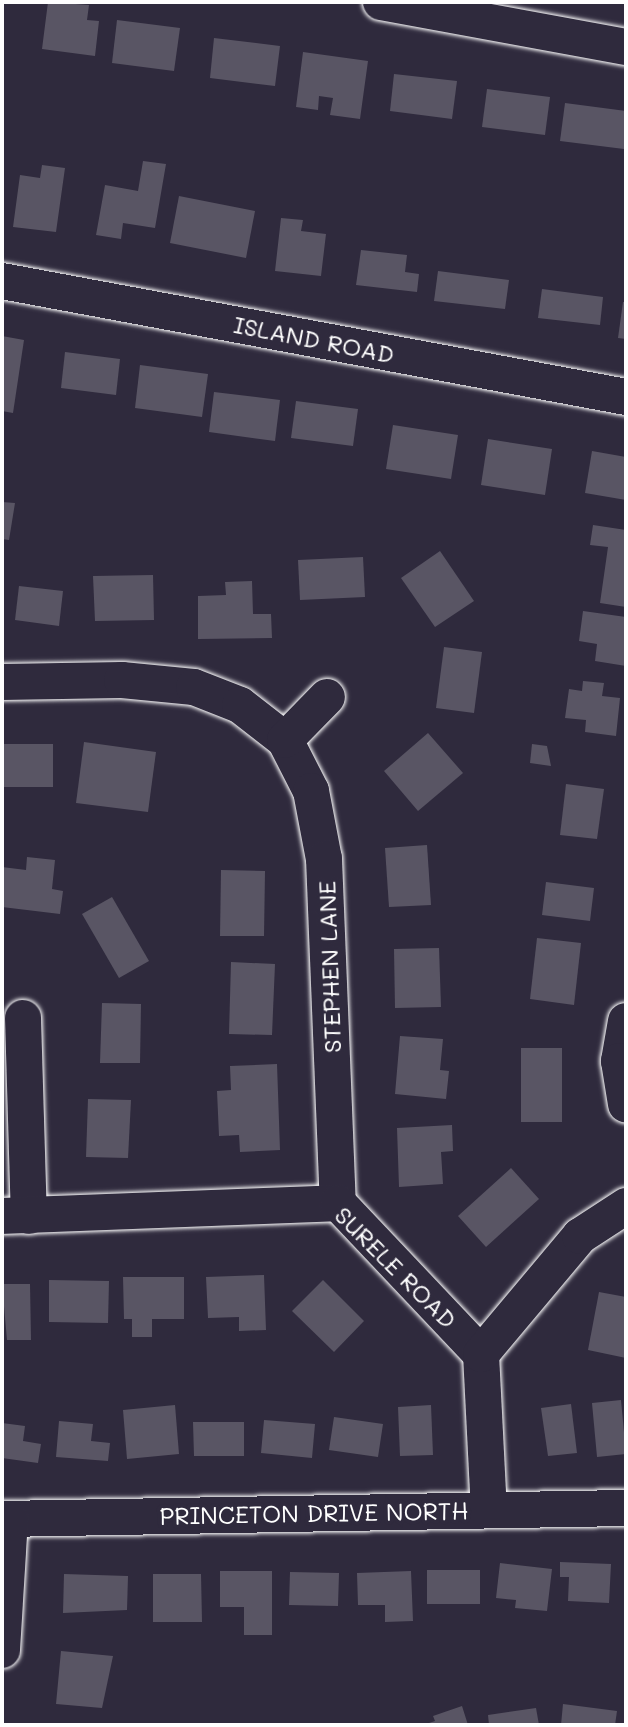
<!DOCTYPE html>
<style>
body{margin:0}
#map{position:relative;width:628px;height:1727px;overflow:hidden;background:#2f2a3d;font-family:Mali,sans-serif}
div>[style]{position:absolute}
.building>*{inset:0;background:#595564}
.roads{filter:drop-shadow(0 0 2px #fff) drop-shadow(0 0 2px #fff)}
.minor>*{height:36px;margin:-18px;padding:0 18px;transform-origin:18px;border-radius:18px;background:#2f2a3d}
span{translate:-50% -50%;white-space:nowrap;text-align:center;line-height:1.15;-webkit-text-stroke:8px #2f2a3d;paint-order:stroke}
.street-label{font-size:24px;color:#fff}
.frame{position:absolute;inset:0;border:4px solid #fff;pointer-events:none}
</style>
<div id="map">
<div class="building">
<i style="clip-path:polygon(48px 2px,89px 5px,87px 20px,99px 21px,95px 56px,42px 49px)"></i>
<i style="clip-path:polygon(117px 20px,180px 28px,174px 71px,112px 63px)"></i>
<i style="clip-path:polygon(214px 38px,280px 46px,275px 86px,210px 78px)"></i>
<i style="clip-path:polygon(303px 52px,368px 61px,360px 119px,330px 115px,333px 98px,319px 96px,318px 110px,296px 107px)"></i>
<i style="clip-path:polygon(394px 74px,457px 81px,452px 119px,390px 111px)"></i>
<i style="clip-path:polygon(487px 89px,550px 97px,545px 135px,482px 127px)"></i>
<i style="clip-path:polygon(565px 103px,626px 111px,624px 149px,560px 141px)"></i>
<i style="clip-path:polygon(143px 161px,166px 164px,155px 228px,123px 223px,121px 239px,96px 235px,105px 185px,138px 191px)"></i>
<i style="clip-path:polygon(42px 165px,65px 168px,56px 232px,13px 227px,20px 175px,40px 178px)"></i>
<i style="clip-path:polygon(179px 196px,255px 211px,246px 258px,170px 243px)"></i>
<i style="clip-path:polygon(281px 218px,303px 220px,301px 231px,326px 234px,321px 276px,275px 271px)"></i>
<i style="clip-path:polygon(361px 250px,407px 255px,405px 272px,419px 274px,417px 292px,356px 285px)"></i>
<i style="clip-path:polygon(438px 271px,509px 280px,505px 309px,434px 301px)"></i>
<i style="clip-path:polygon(542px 289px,603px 297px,600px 325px,538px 318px)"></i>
<i style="clip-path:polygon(623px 302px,626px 302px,626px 339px,618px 338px)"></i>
<i style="clip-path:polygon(2px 336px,24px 340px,13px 413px,2px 411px)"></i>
<i style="clip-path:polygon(65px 352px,120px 359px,116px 395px,61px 388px)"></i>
<i style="clip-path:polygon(140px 365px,208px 374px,202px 417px,135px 408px)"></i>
<i style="clip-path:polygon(214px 392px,280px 400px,275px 441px,209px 432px)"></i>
<i style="clip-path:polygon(296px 401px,358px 409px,353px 446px,291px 438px)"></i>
<i style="clip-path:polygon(393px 425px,458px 435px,451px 479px,386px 469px)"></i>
<i style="clip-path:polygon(488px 439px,552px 449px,545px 495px,481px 485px)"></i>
<i style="clip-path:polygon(592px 451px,626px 457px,626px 500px,585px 493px)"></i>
<i style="clip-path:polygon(2px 502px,15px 503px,9px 540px,2px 539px)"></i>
<i style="clip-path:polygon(593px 525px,626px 530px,626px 607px,600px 603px,608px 547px,590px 545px)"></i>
<i style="clip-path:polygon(440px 551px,474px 601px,435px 627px,401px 578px)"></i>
<i style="clip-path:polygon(363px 557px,365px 597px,300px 600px,298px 560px)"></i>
<i style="clip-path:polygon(153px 575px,154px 620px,95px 621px,93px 576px)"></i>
<i style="clip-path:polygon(252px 581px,253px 614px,271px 614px,272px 638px,198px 639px,198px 596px,226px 595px,225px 582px)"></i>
<i style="clip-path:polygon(19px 586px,63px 591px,59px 626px,15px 620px)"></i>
<i style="clip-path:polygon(583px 611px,626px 617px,626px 666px,595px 661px,597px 644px,579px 641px)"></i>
<i style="clip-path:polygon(444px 647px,482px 652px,474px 713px,436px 708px)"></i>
<i style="clip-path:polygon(583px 681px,604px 683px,602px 696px,620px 698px,616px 736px,585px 732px,586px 720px,565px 718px,569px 689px,582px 691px)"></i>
<i style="clip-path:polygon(428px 733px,463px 773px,418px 811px,384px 771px)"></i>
<i style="clip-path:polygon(84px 742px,156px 752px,148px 812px,76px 803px)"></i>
<i style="clip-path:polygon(2px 744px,53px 744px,53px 787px,2px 787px)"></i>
<i style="clip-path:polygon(532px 744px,547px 746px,551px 766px,530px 763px)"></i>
<i style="clip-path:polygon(566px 784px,604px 789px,597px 839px,560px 835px)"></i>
<i style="clip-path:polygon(427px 845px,431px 905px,389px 907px,385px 848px)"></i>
<i style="clip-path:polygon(27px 857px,55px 860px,52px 889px,63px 891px,60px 914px,2px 907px,2px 867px,26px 870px)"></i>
<i style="clip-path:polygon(221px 870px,265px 871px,264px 936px,220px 936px)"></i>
<i style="clip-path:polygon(546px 882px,594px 888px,590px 921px,542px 915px)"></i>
<i style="clip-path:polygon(112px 897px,149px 961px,119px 978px,82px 914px)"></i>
<i style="clip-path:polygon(537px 938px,581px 943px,574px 1005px,530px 999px)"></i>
<i style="clip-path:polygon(439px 948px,441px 1007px,395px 1008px,394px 949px)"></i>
<i style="clip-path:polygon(231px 962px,275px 964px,272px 1035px,229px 1034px)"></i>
<i style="clip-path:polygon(102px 1003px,141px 1004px,140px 1063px,100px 1063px)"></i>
<i style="clip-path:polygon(400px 1036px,443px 1039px,440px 1070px,449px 1071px,446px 1099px,395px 1094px)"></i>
<i style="clip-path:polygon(521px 1048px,562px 1048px,562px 1122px,521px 1122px)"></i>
<i style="clip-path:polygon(277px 1064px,280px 1150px,240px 1152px,239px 1135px,219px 1136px,217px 1091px,231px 1090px,230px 1066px)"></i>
<i style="clip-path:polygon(88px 1099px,131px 1100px,128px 1158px,86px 1157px)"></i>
<i style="clip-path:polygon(452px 1125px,453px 1151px,441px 1152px,443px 1184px,399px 1187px,397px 1128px)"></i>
<i style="clip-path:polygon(511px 1168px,539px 1199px,486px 1247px,458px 1216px)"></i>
<i style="clip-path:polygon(264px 1275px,266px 1330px,239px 1331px,239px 1317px,208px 1318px,206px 1277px)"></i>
<i style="clip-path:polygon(123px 1277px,184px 1277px,184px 1319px,152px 1319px,152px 1337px,132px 1337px,132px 1319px,124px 1319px)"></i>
<i style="clip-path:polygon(49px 1280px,109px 1281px,108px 1323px,49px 1322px)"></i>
<i style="clip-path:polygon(323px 1280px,364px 1321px,334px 1352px,292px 1311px)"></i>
<i style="clip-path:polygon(2px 1284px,30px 1284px,31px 1340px,7px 1340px)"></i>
<i style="clip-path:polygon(599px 1292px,626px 1297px,626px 1358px,588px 1350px)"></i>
<i style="clip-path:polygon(621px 1400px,626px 1454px,597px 1457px,592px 1403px)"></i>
<i style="clip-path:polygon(571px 1404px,577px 1453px,548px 1456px,541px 1408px)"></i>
<i style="clip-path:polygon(175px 1405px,179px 1454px,127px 1459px,123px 1410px)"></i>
<i style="clip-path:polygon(431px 1405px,433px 1455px,400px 1456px,398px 1407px)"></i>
<i style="clip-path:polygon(334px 1417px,383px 1424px,378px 1457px,329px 1450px)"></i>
<i style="clip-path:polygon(264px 1420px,315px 1424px,312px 1458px,261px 1453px)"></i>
<i style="clip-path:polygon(59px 1421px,93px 1424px,91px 1441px,110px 1443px,108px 1461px,56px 1457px)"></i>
<i style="clip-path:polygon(193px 1422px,244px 1422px,244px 1456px,194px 1456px)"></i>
<i style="clip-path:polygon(2px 1423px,25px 1426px,23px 1441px,41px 1444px,38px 1463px,2px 1458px)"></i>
<i style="clip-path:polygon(560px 1562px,611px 1564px,609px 1603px,568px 1601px,569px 1577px,560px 1577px)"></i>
<i style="clip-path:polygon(500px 1563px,552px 1569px,547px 1611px,515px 1608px,516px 1600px,496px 1598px)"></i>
<i style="clip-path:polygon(427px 1570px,480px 1570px,480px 1604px,427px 1604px)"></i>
<i style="clip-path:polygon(220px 1571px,272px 1571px,272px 1635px,244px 1635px,244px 1607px,220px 1607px)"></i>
<i style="clip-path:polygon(411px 1571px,413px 1621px,385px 1622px,385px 1605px,358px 1605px,357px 1573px)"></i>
<i style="clip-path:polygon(290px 1572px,339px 1573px,338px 1606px,289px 1605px)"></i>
<i style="clip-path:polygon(64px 1574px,128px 1576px,127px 1610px,63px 1613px)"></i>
<i style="clip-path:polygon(153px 1574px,201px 1574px,202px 1622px,153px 1622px)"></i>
<i style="clip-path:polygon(61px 1651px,113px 1656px,102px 1708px,56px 1704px)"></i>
<i style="clip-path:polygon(563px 1704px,617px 1711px,615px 1725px,561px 1725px)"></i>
<i style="clip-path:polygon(462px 1706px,468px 1725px,423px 1725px,435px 1721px,433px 1716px)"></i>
<i style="clip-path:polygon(536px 1708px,539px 1725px,489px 1725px,488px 1715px)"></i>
</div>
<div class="roads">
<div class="minor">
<i style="left:381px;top:2px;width:249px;rotate:10.4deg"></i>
<i style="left:2px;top:281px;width:635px;rotate:10.53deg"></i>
<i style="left:2px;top:682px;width:120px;rotate:-1deg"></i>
<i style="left:122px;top:680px;width:72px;rotate:5.6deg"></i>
<i style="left:194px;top:687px;width:49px;rotate:21.4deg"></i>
<i style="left:240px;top:705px;width:57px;rotate:37.9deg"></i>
<i style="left:285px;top:740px;width:57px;rotate:63deg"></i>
<i style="left:311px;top:791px;width:69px;rotate:79.2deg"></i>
<i style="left:324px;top:859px;width:344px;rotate:87.7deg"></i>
<i style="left:285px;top:740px;width:60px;rotate:-45.7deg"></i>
<i style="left:23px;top:1018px;width:198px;rotate:88.3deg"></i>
<i style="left:626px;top:1021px;width:41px;rotate:99.9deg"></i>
<i style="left:619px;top:1061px;width:44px;rotate:80.8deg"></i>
<i style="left:2px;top:1216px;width:336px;rotate:-2.2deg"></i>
<i style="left:338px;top:1203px;width:208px;rotate:46.6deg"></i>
<i style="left:481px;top:1354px;width:156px;rotate:87.1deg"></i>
<i style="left:481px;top:1354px;width:154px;rotate:-50deg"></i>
<i style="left:580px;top:1236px;width:55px;rotate:-33.1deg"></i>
<i style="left:2px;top:1519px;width:624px;rotate:-1.01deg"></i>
<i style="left:2px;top:1650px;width:131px;rotate:-86.5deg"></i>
</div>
</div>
<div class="street-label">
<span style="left:314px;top:339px;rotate:11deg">ISLAND ROAD</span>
<span style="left:329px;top:967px;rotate:-92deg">STEPHEN LANE</span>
<span style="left:396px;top:1267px;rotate:45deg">SURELE ROAD</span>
<span style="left:314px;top:1513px;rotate:-1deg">PRINCETON DRIVE NORTH</span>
</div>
<div class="frame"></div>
</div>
